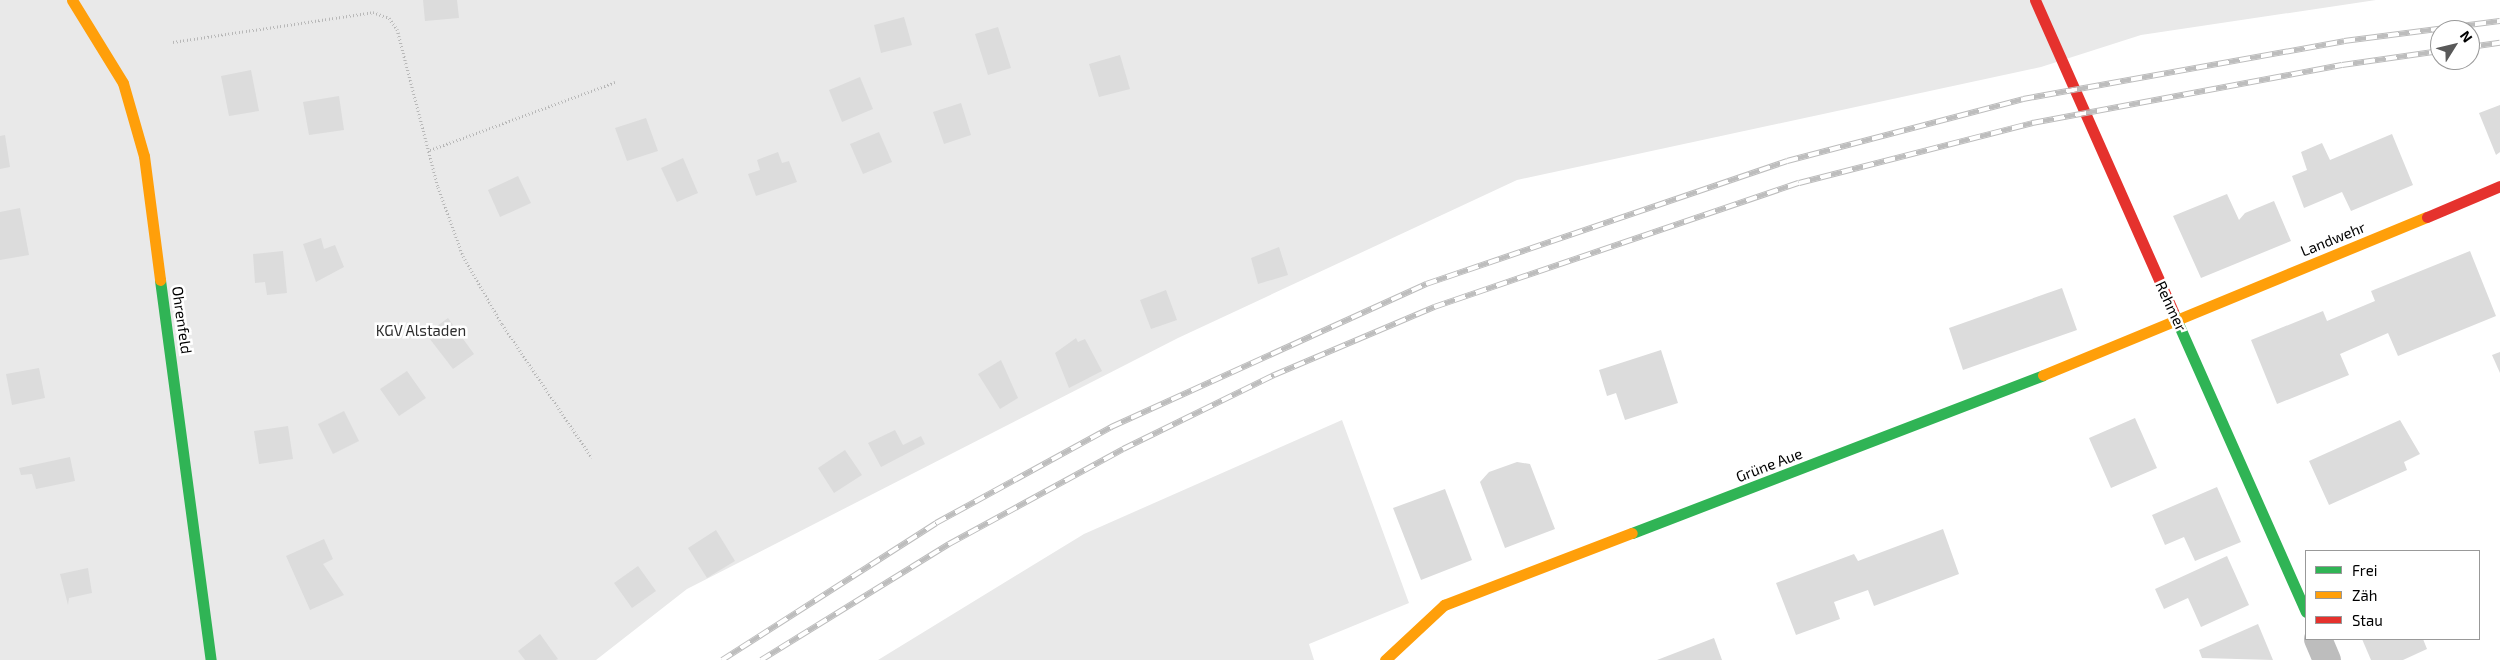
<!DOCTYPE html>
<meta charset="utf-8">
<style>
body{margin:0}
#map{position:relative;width:2500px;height:660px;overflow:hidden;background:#fff;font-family:"Exo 2",sans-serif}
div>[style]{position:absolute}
.green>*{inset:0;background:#e9e9e9}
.building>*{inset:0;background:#dcdcdc}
.path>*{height:3px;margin-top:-1.5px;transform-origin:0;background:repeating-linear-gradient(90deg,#b8b8b8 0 1px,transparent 0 3.5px)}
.street>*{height:28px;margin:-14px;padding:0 14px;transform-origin:14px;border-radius:14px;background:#bdbdbd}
.fast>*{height:11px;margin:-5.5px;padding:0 5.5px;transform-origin:5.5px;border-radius:5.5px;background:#30b455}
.slow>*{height:11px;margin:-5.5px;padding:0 5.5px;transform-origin:5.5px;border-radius:5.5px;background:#ff9f0a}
.jam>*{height:11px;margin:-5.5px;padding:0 5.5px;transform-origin:5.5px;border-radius:5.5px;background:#e5322d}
.rail>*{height:5.5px;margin-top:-2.75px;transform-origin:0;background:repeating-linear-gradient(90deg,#fff 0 11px,#bdbdbd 0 22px);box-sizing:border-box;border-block:1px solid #bdbdbd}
span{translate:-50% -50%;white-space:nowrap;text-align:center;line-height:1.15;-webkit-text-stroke:5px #fff;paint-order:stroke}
.street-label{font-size:15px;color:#000}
.park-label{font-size:15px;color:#2e2e2e}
.legend{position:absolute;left:2305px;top:550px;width:175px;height:90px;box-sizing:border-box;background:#fff;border:1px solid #999;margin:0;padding:6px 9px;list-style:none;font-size:15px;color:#000}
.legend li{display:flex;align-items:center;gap:10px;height:25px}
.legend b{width:25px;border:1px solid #999}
.north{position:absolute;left:2430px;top:20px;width:50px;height:50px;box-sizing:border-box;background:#fff;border:1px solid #999;border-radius:50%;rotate:54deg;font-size:14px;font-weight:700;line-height:20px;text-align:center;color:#000}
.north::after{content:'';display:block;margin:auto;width:18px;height:22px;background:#595959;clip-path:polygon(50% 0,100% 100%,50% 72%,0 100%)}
</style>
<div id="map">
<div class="green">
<i style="clip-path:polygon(0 0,2376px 0,2141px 35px,2041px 67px,1517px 180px,1178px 338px,687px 589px,596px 660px,0 660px)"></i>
<i style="clip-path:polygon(1342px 420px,1409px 603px,1309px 644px,1314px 660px,878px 660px,1084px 534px)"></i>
</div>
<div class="building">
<i style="clip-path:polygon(423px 0,457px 0,459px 18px,425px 21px)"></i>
<i style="clip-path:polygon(904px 17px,912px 45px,881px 53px,874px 25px)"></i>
<i style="clip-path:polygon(998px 27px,1011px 68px,988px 75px,975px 34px)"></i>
<i style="clip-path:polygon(1120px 55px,1130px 89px,1099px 97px,1089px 64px)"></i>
<i style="clip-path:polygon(251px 70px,259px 111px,229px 116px,221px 76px)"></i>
<i style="clip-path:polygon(860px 77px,873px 109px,842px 122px,829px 90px)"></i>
<i style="clip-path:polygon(339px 96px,344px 130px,309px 135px,303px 102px)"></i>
<i style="clip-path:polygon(961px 103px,971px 135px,944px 144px,933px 112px)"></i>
<i style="clip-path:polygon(2500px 105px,2500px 152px,2496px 155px,2479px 113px)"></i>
<i style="clip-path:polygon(646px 118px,658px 151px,627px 161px,615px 128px)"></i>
<i style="clip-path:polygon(879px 132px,892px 162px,863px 174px,850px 144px)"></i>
<i style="clip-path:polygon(2392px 134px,2413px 185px,2351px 211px,2342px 192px,2304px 208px,2292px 176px,2307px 170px,2301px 152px,2322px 143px,2330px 160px)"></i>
<i style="clip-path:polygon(5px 135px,10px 167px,0 169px,0 136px)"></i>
<i style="clip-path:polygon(778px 152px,782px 163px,789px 161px,797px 182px,756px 196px,748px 174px,760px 170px,757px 160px)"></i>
<i style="clip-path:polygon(683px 158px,698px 193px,677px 202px,661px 168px)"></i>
<i style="clip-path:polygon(518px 176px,531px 203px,500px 217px,488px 190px)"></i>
<i style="clip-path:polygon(2227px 194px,2239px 220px,2245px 213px,2274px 201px,2291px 241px,2201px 278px,2173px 216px)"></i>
<i style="clip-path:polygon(20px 208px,29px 255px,0 260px,0 212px)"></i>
<i style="clip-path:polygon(321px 238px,324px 249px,335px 245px,344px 267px,316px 282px,303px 244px)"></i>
<i style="clip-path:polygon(1279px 247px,1288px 275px,1258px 284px,1251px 258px)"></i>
<i style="clip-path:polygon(283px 251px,287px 293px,267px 295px,265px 282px,255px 283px,253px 254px)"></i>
<i style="clip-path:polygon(2470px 251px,2496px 316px,2398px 356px,2388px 333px,2340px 354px,2349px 375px,2277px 404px,2251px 340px,2323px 311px,2327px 321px,2375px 301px,2371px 291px)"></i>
<i style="clip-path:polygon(2062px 288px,2077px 330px,1963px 370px,1949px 328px)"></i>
<i style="clip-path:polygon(1166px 290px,1177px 320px,1151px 329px,1140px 300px)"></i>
<i style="clip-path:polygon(448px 318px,474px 354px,453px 369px,426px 334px)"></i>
<i style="clip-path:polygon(1076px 338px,1078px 342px,1085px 339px,1102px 371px,1069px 388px,1055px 353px)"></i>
<i style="clip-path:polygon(1661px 350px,1678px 403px,1625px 420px,1616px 393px,1607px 396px,1599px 370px)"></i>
<i style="clip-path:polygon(2500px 352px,2500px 373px,2492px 355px)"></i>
<i style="clip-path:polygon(1001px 360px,1018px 398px,1000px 409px,978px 374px)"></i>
<i style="clip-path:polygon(39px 368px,45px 398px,12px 405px,6px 374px)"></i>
<i style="clip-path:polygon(407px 371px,426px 398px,399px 416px,380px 389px)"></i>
<i style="clip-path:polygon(344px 411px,359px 441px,333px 454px,318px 424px)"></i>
<i style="clip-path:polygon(2135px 418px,2157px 468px,2111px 488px,2089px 438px)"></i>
<i style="clip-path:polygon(2400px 420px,2420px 454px,2404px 462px,2407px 470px,2329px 505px,2309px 461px)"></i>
<i style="clip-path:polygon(288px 426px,293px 459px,259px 464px,254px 431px)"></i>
<i style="clip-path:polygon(895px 430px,903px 445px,921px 436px,925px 444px,881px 467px,868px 443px)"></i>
<i style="clip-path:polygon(845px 450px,862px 475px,834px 493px,818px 468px)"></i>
<i style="clip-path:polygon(70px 457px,75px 481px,36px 489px,32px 474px,21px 475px,19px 468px)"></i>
<i style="clip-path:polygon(1517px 462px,1530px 464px,1555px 529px,1505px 548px,1480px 482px,1489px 472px)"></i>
<i style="clip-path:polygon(2217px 487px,2241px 542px,2195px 561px,2184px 537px,2165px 545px,2152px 515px)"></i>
<i style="clip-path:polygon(1445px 489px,1472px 560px,1421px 580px,1393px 508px)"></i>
<i style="clip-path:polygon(1943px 529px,1959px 574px,1874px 606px,1868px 590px,1834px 602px,1840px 619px,1796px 635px,1776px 583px,1854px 554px,1858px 561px)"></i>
<i style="clip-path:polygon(716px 530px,735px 561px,707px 578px,688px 548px)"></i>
<i style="clip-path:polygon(324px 539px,333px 559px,323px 564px,344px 595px,310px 610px,286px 556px)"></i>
<i style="clip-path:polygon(2227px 556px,2249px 605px,2201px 627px,2188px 598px,2164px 609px,2155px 589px)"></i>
<i style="clip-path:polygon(638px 566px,656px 591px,632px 608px,614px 583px)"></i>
<i style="clip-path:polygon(88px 568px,92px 593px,69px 598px,68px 605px,60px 574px)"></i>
<i style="clip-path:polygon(2258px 624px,2273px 660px,2202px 658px,2199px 650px)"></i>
<i style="clip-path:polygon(540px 634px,558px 659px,556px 660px,525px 660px,518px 651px)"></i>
<i style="clip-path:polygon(1714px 638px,1722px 660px,1657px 660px)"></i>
<i style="clip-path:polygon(2362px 639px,2423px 639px,2427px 649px,2403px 660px,2371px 660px)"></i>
</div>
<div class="path">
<i style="left:173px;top:42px;width:202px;rotate:-8.5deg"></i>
<i style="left:373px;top:12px;width:17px;rotate:21deg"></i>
<i style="left:389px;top:18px;width:14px;rotate:54deg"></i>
<i style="left:397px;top:29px;width:163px;rotate:75.5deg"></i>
<i style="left:438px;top:187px;width:73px;rotate:70.1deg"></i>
<i style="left:463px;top:256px;width:78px;rotate:60.2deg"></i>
<i style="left:502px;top:324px;width:161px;rotate:56.1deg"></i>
<i style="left:430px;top:150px;width:198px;rotate:-20.1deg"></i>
</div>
<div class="street">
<i style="left:2318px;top:639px;width:23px;rotate:67deg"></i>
</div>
<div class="fast">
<i style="left:160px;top:280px;width:383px;rotate:82.4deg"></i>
<i style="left:2173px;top:312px;width:328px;rotate:66.1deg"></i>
<i style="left:1632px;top:533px;width:440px;rotate:-21deg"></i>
</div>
<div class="slow">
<i style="left:72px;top:0;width:97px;rotate:58.4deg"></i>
<i style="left:123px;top:83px;width:76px;rotate:74deg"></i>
<i style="left:144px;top:156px;width:125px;rotate:82.6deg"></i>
<i style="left:2043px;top:375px;width:415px;rotate:-22.4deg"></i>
<i style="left:1385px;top:660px;width:81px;rotate:-43deg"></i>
<i style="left:1444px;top:605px;width:201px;rotate:-21deg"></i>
</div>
<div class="jam">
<i style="left:2035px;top:0;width:341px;rotate:66.1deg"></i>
<i style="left:2427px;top:217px;width:79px;rotate:-23deg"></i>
</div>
<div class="rail">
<i style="left:2470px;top:47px;width:30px;rotate:-8deg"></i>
<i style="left:722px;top:660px;width:254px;rotate:-32.6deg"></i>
<i style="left:936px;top:523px;width:200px;rotate:-28.7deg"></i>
<i style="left:1111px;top:427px;width:346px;rotate:-24.4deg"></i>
<i style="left:1426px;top:284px;width:381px;rotate:-18.8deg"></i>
<i style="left:1787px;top:161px;width:244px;rotate:-14.7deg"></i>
<i style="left:2023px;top:99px;width:326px;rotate:-10.2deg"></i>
<i style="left:2344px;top:41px;width:157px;rotate:-7.3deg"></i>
<i style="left:761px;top:660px;width:221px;rotate:-31.7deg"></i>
<i style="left:949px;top:544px;width:198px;rotate:-28.6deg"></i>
<i style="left:1123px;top:449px;width:168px;rotate:-26.1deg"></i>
<i style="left:1274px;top:375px;width:174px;rotate:-23deg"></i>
<i style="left:1434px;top:307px;width:385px;rotate:-18.8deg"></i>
<i style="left:1799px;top:183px;width:241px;rotate:-14.4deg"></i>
<i style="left:2032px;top:123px;width:315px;rotate:-10.6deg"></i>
<i style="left:2342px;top:65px;width:99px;rotate:-8.1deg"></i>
</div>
<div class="street-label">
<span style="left:2333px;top:239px;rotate:-22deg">Landwehr</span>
<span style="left:2171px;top:306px;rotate:65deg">Rehmer</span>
<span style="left:182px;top:320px;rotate:82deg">Ohrenfeld</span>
<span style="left:1769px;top:465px;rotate:-21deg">Grüne Aue</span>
</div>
<div class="park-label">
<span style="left:421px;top:331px">KGV Alstaden</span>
</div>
<ul class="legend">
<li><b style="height:6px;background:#30b455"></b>Frei</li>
<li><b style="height:6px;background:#ff9f0a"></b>Zäh</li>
<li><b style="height:6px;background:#e5322d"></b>Stau</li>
</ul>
<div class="north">N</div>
</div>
